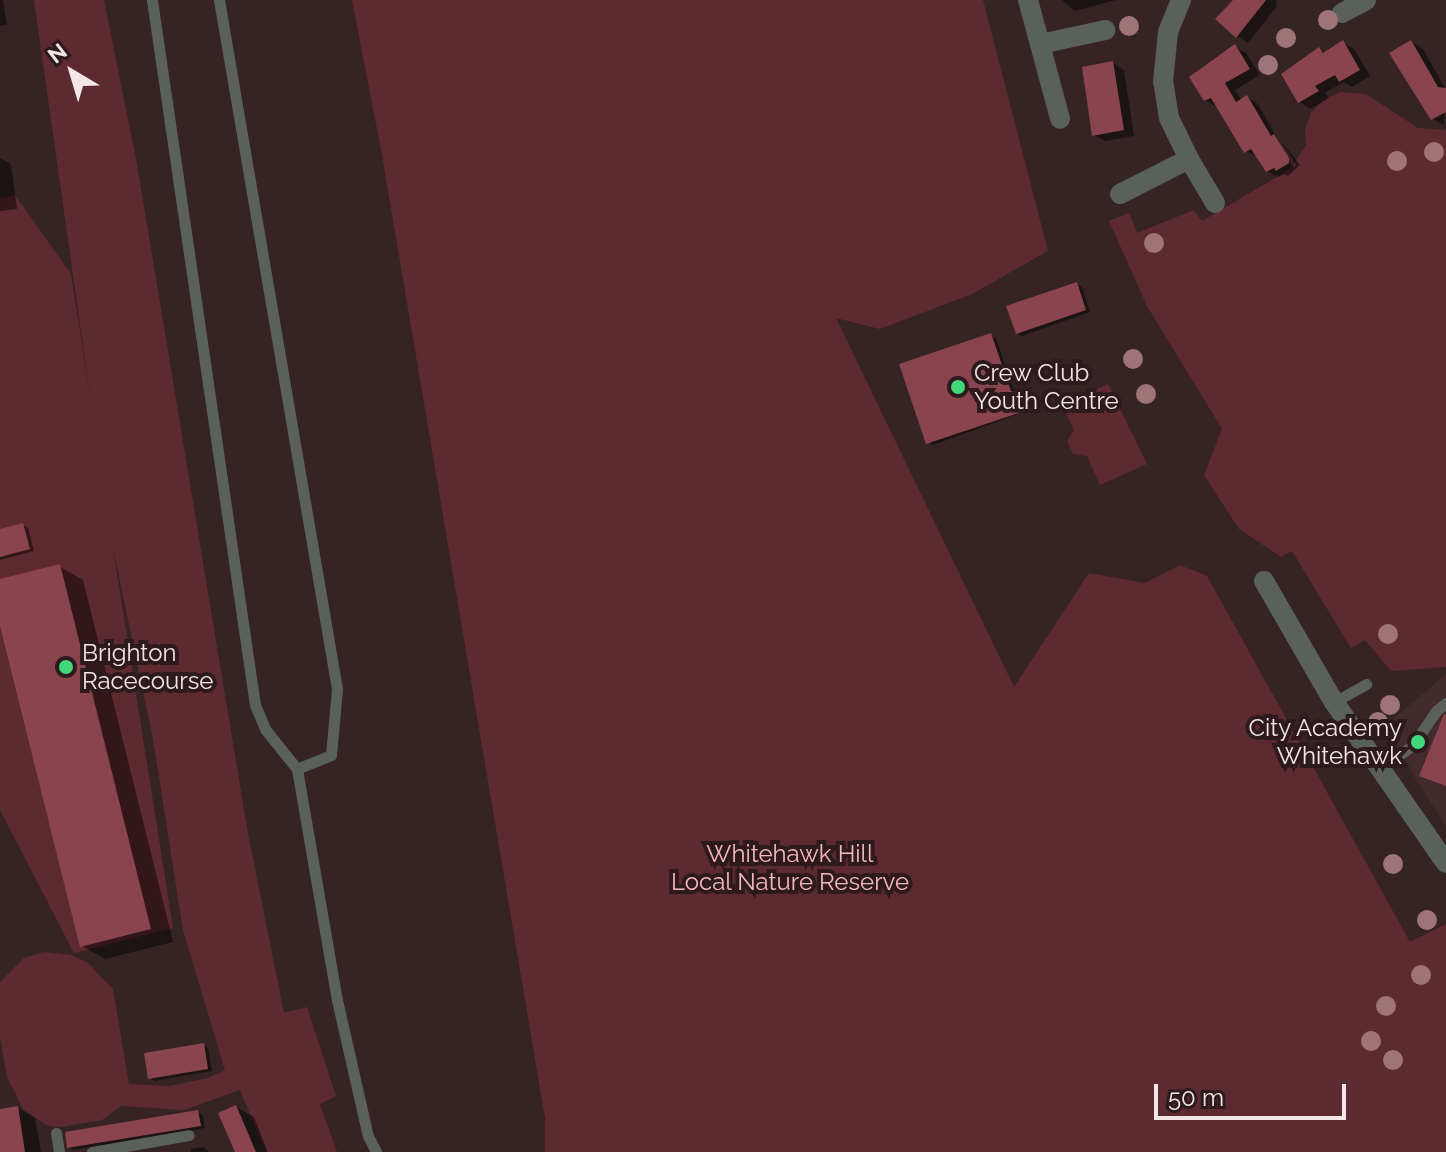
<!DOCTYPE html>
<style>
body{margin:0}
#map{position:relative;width:1446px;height:1152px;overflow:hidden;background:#362425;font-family:Raleway,sans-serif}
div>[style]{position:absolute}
.built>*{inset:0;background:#432a2c}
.green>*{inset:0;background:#5e2a31}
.shadow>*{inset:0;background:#0007}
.building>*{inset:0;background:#89444d}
.service>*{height:11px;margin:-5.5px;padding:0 5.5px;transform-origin:5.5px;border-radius:5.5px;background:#5a615b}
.minor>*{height:20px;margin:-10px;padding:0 10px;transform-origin:10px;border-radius:10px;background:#5a615b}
.trees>*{width:20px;height:20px;margin:-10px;border-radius:50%;background:#9f7478}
.dots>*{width:22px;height:22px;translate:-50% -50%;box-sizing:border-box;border:4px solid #2c1a1c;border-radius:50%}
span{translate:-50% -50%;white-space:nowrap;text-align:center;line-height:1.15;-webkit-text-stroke:8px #2c1a1c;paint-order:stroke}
.poi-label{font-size:24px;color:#f3e6e7}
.left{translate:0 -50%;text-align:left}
.right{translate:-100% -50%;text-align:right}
.park-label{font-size:24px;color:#f5b6bb}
.north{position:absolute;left:32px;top:32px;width:80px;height:80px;-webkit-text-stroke:6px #2c1a1c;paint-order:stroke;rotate:322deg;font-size:22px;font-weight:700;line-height:32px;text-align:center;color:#f3e6e7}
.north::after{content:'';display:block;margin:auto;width:28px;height:36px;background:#f3e6e7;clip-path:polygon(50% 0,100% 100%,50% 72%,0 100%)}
.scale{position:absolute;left:1154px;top:1084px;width:192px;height:36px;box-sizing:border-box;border:4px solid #f3e6e7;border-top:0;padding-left:10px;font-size:24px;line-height:28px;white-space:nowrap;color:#f3e6e7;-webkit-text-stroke:6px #2c1a1c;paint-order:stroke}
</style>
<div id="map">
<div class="built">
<i style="clip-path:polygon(1446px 674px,1446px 826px,1383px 728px)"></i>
</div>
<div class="green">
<i style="clip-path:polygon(34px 0,104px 0,137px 164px,248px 834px,284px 1013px,307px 1007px,336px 1096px,320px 1104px,337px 1152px,266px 1152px,240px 1090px,184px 1110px,121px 1106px,102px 1120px,60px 1127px,46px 1125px,23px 1109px,7px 1077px,0 1037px,0 982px,24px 958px,44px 952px,71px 955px,87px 962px,113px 989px,129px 1084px,169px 1086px,208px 1078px,225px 1070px,183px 930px,153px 739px,113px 548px,173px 928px,74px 953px,0 810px,0 198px,15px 195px,71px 274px,91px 402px)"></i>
<i style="clip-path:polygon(352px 0,983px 0,1048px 251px,972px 294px,880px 329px,836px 318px,1014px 687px,1089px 573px,1145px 583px,1180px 565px,1207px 576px,1410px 942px,1446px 924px,1446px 1152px,545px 1152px,545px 1118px,382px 155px)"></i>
<i style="clip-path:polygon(1340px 92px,1366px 94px,1418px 128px,1446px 130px,1446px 667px,1391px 671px,1365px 640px,1351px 648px,1292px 551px,1281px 557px,1239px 529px,1204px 475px,1222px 429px,1147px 306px,1109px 221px,1129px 213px,1137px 233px,1194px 210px,1202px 221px,1291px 169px,1306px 145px,1305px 130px,1311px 113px,1323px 100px)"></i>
<i style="clip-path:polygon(1108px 384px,1147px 464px,1100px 485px,1087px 456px,1073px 454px,1067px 441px,1074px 430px,1062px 405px)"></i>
</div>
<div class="shadow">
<i style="clip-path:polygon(0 0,3px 0,7px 25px,0 26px)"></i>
<i style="clip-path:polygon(1062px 0,1116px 0,1075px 11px)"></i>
<i style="clip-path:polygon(1236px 0,1276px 0,1277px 6px,1248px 43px,1237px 36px)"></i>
<i style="clip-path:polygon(1412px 42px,1423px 49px,1446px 90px,1444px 125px,1433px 119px)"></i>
<i style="clip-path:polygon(1343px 43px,1354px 49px,1370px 76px,1352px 87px,1344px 82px,1325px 93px,1329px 98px,1310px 109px,1299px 102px,1320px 49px,1326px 53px)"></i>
<i style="clip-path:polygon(1235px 47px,1246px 53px,1260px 75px,1235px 90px,1242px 101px,1247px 97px,1258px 104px,1293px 167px,1296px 165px,1280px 140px,1300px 165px,1288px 176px,1284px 174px,1278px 177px,1267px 171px,1258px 157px,1245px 151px,1217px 107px,1205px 100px)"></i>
<i style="clip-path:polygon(1113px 63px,1124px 70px,1134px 136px,1105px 141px,1094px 135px)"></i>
<i style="clip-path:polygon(0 158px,11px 164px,17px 209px,0 211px)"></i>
<i style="clip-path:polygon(1077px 284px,1082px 287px,1090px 312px,1022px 336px,1017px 333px)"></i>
<i style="clip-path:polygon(991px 336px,996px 338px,1015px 394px,1025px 398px,1029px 410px,933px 445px,928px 442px)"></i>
<i style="clip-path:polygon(23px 525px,28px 528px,34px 551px,0 560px,0 531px)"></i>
<i style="clip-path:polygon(60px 567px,83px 580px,173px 942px,105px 959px,82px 946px,0 618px,0 582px)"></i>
<i style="clip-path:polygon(203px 1045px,208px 1048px,212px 1071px,155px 1081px,150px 1078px)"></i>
<i style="clip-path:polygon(236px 1107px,254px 1117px,268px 1152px,237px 1152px)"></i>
<i style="clip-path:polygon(18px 1108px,35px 1118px,41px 1152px,0 1152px,0 1111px)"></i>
<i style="clip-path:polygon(198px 1112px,203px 1115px,205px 1128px,74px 1150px,69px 1147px)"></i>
<i style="clip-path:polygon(204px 1147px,209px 1152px,191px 1152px,191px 1149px)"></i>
</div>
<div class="building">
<i style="clip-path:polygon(1233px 0,1266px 0,1236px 38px,1215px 19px)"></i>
<i style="clip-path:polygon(1343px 40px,1360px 70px,1339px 82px,1335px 75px,1315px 86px,1319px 91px,1298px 103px,1281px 74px,1319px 47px,1323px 53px)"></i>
<i style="clip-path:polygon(1411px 40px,1438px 87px,1446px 88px,1446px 112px,1431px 120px,1389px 53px)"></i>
<i style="clip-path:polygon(1235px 44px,1250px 69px,1225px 83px,1236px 102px,1247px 95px,1271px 136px,1274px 134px,1289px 158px,1289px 163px,1276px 171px,1274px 168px,1266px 172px,1251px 149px,1244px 153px,1211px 98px,1204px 101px,1189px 77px)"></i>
<i style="clip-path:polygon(1113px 61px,1124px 130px,1092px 136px,1082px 67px)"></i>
<i style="clip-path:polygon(1077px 282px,1086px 310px,1016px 334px,1006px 306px)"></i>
<i style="clip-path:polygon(991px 333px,1011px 391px,1022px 394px,1025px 407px,1019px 413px,926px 444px,899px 364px)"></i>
<i style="clip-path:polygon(23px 523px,30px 549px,0 557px,0 529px)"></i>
<i style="clip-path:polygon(60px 564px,151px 929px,80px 947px,0 626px,0 579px)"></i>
<i style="clip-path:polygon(1444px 714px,1446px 715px,1446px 786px,1419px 776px)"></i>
<i style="clip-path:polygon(204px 1043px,208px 1069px,148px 1079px,144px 1053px)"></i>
<i style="clip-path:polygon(236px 1105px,256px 1152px,235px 1152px,218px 1113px)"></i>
<i style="clip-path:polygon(18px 1106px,25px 1152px,0 1152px,0 1109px)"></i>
<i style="clip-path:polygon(198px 1110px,201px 1126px,67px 1148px,65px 1132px)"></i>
</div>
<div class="service">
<i style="left:152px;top:0;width:712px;rotate:81.69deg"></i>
<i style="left:255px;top:705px;width:26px;rotate:67deg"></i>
<i style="left:265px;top:729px;width:51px;rotate:51.3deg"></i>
<i style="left:297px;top:769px;width:234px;rotate:80.2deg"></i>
<i style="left:337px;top:1000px;width:139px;rotate:77.2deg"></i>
<i style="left:368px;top:1136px;width:18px;rotate:63deg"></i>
<i style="left:219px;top:0;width:699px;rotate:80.28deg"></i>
<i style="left:337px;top:689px;width:66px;rotate:95.2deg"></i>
<i style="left:331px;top:755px;width:37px;rotate:158deg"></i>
<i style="left:1334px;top:702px;width:37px;rotate:-29deg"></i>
<i style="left:1380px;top:769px;width:41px;rotate:-36deg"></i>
<i style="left:1413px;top:745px;width:41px;rotate:-55.9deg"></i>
<i style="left:1436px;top:711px;width:13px;rotate:-39deg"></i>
<i style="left:56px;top:1133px;width:19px;rotate:81deg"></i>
<i style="left:92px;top:1152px;width:98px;rotate:-9.9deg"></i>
</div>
<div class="minor">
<i style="left:1028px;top:0;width:123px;rotate:74.9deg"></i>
<i style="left:1342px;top:13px;width:27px;rotate:-28deg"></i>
<i style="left:1040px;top:44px;width:67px;rotate:-12deg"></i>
<i style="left:1189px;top:159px;width:51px;rotate:59.4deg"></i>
<i style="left:1120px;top:194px;width:77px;rotate:-26.9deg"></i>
<i style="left:1189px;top:159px;width:46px;rotate:-116deg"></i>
<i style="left:1169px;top:118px;width:36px;rotate:-99deg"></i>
<i style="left:1163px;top:82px;width:50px;rotate:-84.3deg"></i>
<i style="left:1168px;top:32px;width:35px;rotate:-68deg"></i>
<i style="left:1264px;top:581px;width:140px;rotate:60deg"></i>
<i style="left:1334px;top:702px;width:196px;rotate:55.2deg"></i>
</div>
<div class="trees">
<i style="left:1328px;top:20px"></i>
<i style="left:1129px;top:26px"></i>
<i style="left:1286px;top:38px"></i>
<i style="left:1268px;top:65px"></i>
<i style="left:1434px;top:152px"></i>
<i style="left:1397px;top:161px"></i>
<i style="left:1154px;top:243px"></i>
<i style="left:1133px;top:359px"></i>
<i style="left:1146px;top:394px"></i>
<i style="left:1388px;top:634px"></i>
<i style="left:1390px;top:705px"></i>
<i style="left:1378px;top:722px"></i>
<i style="left:1393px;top:864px"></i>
<i style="left:1427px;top:920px"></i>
<i style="left:1421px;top:975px"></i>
<i style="left:1386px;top:1006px"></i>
<i style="left:1371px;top:1041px"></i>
<i style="left:1393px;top:1060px"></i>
</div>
<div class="dots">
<i style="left:958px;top:387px;background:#43d77b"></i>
<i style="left:66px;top:667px;background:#43d77b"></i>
<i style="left:1418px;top:742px;background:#43d77b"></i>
</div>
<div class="poi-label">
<span class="left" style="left:974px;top:387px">Crew Club<br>Youth Centre</span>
<span class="left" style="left:82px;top:667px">Brighton<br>Racecourse</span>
<span class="right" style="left:1402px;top:742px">City Academy<br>Whitehawk</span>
</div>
<div class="park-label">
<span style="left:790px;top:868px">Whitehawk Hill<br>Local Nature Reserve</span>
</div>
<div class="north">N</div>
<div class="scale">50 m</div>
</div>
